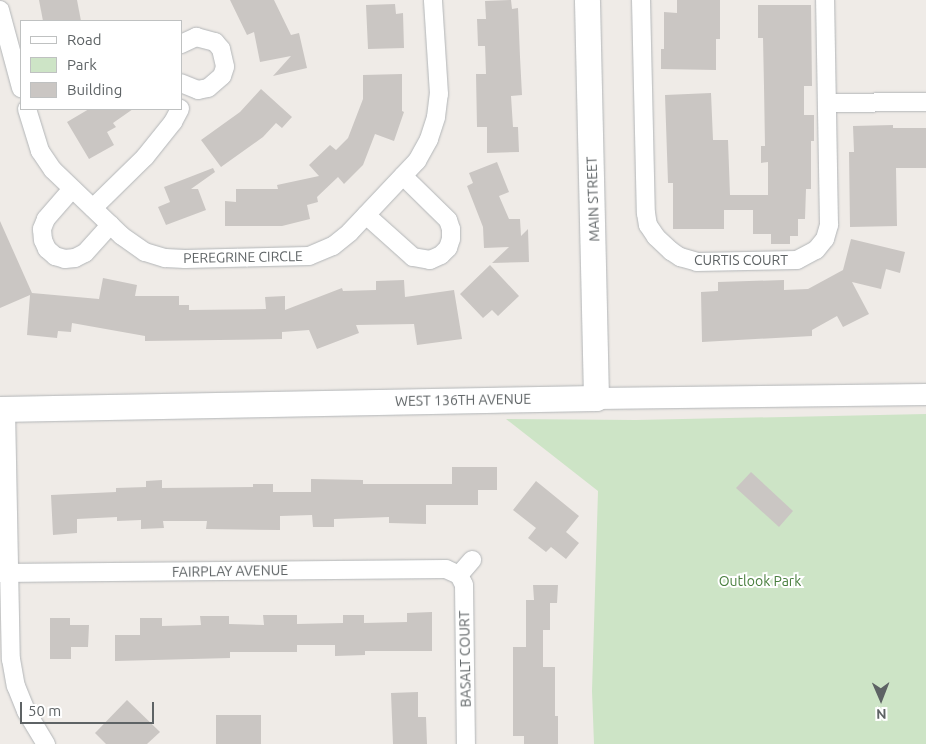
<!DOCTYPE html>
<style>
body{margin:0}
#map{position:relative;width:926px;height:744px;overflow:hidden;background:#efebe7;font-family:Ubuntu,sans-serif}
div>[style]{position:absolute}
.green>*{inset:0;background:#cde4c6}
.building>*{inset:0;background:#cac6c3}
.roads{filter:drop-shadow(0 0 1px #b2b5b7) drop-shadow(0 0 1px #b2b5b7)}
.minor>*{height:18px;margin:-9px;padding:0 9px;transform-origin:9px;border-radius:9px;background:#fff}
.tertiary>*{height:21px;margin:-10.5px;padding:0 10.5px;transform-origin:10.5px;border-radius:10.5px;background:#fff}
.secondary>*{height:25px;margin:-12.5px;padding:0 12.5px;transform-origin:12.5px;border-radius:12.5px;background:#fff}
span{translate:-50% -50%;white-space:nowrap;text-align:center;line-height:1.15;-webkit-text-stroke:4px #fff;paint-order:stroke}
.street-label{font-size:14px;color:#5e6365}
.park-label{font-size:14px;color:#487e3d}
.legend{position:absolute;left:20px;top:20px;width:162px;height:90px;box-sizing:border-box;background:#fff;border:1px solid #bfc1c1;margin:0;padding:6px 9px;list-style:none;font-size:15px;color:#5e6365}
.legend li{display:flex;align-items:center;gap:10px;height:25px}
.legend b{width:25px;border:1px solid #bfc1c1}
.north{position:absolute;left:856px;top:674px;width:50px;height:50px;-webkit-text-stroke:4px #fff;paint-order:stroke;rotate:179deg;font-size:14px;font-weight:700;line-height:20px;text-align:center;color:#5e6365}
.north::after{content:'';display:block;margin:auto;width:18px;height:22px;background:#5e6365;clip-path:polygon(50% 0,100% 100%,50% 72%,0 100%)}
.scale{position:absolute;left:20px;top:702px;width:134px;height:22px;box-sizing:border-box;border:2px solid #5e6365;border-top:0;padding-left:6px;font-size:15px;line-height:18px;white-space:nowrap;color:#5e6365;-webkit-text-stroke:4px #fff;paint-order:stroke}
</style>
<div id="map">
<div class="green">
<i style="clip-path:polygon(926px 414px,926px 744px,594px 744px,592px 691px,598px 491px,506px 419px,636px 420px)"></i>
</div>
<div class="building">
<i style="clip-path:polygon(39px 0,77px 0,81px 21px,43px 21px)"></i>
<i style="clip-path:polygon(230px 0,274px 0,291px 35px,299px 33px,307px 68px,273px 76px,291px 56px,260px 62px,254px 32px,247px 35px)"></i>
<i style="clip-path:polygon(511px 0,512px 9px,518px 8px,520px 57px,522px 95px,511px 96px,513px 127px,518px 127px,519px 152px,487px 153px,487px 127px,477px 127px,476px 74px,486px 74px,485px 46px,478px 46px,477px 19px,486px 19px,485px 1px)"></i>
<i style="clip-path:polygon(677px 0,720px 0,720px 39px,716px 39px,716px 70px,661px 69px,661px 49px,664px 49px,664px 12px,677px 13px)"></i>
<i style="clip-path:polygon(395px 4px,396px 14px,403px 13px,404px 48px,368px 49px,366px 5px)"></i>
<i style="clip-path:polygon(758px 5px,811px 5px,812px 86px,804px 86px,804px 115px,814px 115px,814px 141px,811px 141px,811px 189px,806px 189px,805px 219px,798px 219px,798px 236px,790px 236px,790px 244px,771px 244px,771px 234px,753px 234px,753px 210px,724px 210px,724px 229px,673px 229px,673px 183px,668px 183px,665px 95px,711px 93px,713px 140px,728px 140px,730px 195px,768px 195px,768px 162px,761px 163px,761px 146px,765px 146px,764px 87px,763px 38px,758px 38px)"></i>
<i style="clip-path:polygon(402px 74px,402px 111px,404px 112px,394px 141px,375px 134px,363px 165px,344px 184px,338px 177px,317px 197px,318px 202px,307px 205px,310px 219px,282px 226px,225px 226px,225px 201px,236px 202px,236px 189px,278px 189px,277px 185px,319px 176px,309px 165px,330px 145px,336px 150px,348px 138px,363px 99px,363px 75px)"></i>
<i style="clip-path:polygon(261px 89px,292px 117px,282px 128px,276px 123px,263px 137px,221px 167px,201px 140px,240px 112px)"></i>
<i style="clip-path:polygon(89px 109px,133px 109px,113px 123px,116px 127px,107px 132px,114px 145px,89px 159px,67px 122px)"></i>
<i style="clip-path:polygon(893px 125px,893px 128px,926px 128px,926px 168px,896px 168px,897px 226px,850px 227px,849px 152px,854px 152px,853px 126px)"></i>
<i style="clip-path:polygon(497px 162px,509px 192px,499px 196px,509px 219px,520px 219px,521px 236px,528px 229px,529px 262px,492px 263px,509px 247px,484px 248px,483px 227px,467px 186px,473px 183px,469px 173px)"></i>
<i style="clip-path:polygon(213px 168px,215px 172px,191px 189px,198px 189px,206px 210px,166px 225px,158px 207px,170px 202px,164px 187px)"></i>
<i style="clip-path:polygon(0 221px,32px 293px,99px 299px,103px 278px,137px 285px,135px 296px,179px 296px,179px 305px,189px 305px,189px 310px,266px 309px,265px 297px,285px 296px,285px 310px,342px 288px,343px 291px,376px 290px,376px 281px,404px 280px,405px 297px,454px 290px,462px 339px,417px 345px,414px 324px,356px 325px,359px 333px,317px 349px,309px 330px,282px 332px,282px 339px,145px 341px,145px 336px,72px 323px,71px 332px,58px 331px,57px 338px,27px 335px,30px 295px,0 308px)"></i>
<i style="clip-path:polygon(851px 239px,905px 252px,900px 273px,886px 269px,881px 289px,852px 282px,869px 314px,843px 327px,837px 316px,812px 330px,812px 336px,702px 342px,701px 292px,718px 291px,718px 282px,784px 280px,784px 290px,808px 289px,843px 270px)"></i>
<i style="clip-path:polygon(490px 265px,519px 296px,498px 316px,492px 310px,483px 318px,460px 294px)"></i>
<i style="clip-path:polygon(452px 467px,497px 467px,497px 490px,478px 490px,478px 505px,426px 505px,426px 524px,389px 523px,389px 517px,334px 519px,334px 527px,313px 527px,312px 515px,280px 516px,280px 530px,206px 529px,207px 521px,163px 521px,164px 528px,141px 529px,141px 520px,117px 521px,117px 517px,77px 519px,77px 533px,53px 535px,51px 495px,116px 492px,116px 488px,146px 487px,146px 481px,162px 480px,162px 488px,253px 487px,253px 484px,273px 484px,273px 492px,311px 492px,311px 479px,363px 480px,363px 484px,452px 484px)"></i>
<i style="clip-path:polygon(751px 472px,793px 511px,779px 527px,736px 488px)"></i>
<i style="clip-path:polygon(536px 481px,579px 516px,566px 532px,579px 543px,566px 559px,551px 547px,546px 552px,528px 538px,536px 528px,513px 510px)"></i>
<i style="clip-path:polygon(533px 585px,558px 585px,557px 603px,550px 603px,550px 630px,543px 630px,543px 667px,555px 667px,555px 716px,558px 716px,558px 744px,524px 744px,524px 736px,513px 736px,513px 647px,526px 647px,526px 600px,534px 600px)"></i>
<i style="clip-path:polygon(432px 612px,432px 651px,365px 651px,365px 655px,335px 656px,335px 645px,297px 645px,297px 652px,230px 652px,230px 658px,115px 661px,115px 635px,140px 635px,140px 618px,162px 618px,162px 626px,201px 625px,200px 616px,229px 616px,229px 624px,264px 625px,263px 615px,297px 615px,297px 624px,343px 623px,343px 615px,364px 615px,364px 623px,407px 622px,407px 613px)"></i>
<i style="clip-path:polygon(50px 618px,70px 618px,70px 625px,89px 625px,88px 647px,71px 647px,71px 659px,50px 659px)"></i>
<i style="clip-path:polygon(418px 692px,418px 717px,426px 717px,427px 744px,393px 744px,391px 693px)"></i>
<i style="clip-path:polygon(127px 700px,160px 732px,147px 744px,106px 744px,95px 733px)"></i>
<i style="clip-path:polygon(216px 715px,261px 715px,261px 744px,216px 744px)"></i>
</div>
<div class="roads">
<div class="minor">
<i style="left:641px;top:0;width:213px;rotate:88.7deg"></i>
<i style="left:646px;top:213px;width:12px;rotate:81deg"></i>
<i style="left:648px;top:225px;width:14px;rotate:56deg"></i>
<i style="left:656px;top:237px;width:21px;rotate:43deg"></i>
<i style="left:671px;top:251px;width:11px;rotate:34deg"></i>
<i style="left:680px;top:257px;width:18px;rotate:16deg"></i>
<i style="left:697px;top:262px;width:100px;rotate:-1.1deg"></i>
<i style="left:797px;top:260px;width:21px;rotate:-28deg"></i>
<i style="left:816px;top:250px;width:14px;rotate:-51deg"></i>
<i style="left:825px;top:239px;width:15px;rotate:-74deg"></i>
<i style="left:829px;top:225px;width:225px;rotate:-91deg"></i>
<i style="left:0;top:10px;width:81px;rotate:74.9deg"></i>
<i style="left:181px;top:44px;width:17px;rotate:-25deg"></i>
<i style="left:196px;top:37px;width:20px;rotate:15deg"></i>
<i style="left:215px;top:42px;width:9px;rotate:49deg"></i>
<i style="left:221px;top:49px;width:18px;rotate:77deg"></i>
<i style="left:225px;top:67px;width:9px;rotate:108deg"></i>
<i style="left:222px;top:76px;width:18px;rotate:139deg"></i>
<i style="left:208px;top:88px;width:10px;rotate:169deg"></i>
<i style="left:198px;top:90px;width:18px;rotate:-158deg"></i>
<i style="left:827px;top:103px;width:99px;rotate:-0.6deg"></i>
<i style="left:27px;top:109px;width:44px;rotate:72.8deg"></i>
<i style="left:40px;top:151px;width:23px;rotate:56deg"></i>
<i style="left:53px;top:170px;width:95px;rotate:43.7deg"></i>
<i style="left:122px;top:236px;width:28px;rotate:35deg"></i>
<i style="left:145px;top:252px;width:21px;rotate:17deg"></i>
<i style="left:165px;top:258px;width:20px;rotate:3deg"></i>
<i style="left:185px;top:259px;width:124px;rotate:-1.4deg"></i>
<i style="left:309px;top:256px;width:26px;rotate:-23deg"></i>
<i style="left:333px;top:246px;width:22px;rotate:-39deg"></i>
<i style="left:350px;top:232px;width:98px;rotate:-46.7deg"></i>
<i style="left:417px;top:161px;width:25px;rotate:-61deg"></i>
<i style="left:429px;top:139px;width:23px;rotate:-72deg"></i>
<i style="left:436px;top:117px;width:23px;rotate:-83deg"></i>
<i style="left:439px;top:94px;width:94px;rotate:-93.7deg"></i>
<i style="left:72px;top:189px;width:40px;rotate:131deg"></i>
<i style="left:46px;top:219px;width:11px;rotate:112deg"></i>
<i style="left:42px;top:229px;width:11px;rotate:85deg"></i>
<i style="left:43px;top:240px;width:10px;rotate:66deg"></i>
<i style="left:47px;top:249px;width:11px;rotate:41deg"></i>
<i style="left:55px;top:256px;width:10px;rotate:17deg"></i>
<i style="left:65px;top:259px;width:10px;rotate:-6deg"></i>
<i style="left:75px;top:258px;width:11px;rotate:-27deg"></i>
<i style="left:85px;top:253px;width:38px;rotate:-48deg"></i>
<i style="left:93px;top:208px;width:73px;rotate:-44.4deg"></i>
<i style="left:145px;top:157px;width:45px;rotate:-51.3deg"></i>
<i style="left:173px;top:122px;width:15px;rotate:-62deg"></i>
<i style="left:366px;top:215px;width:63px;rotate:41.8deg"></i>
<i style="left:413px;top:257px;width:17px;rotate:10deg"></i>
<i style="left:430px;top:260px;width:12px;rotate:-24deg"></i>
<i style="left:441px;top:255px;width:10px;rotate:-45deg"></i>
<i style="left:448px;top:248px;width:9px;rotate:-72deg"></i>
<i style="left:451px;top:239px;width:10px;rotate:-90deg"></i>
<i style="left:451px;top:229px;width:9px;rotate:-108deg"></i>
<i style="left:448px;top:220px;width:63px;rotate:-135.6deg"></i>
<i style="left:6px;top:409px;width:250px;rotate:88.9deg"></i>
<i style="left:11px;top:659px;width:27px;rotate:80deg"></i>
<i style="left:16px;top:686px;width:27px;rotate:68deg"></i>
<i style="left:26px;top:711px;width:39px;rotate:59deg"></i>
<i style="left:0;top:573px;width:446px;rotate:-0.5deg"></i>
<i style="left:446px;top:569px;width:14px;rotate:25deg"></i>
<i style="left:459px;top:575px;width:11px;rotate:63deg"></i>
<i style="left:464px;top:585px;width:159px;rotate:89.3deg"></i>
<i style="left:459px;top:575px;width:20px;rotate:-49deg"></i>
</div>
<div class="tertiary">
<i style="left:596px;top:398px;width:330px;rotate:-0.7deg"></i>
</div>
<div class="secondary">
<i style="left:0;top:409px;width:596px;rotate:-1.06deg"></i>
<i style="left:596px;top:398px;width:398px;rotate:-91.3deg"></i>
</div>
</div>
<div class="street-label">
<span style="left:593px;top:199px;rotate:-92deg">MAIN STREET</span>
<span style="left:243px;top:257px;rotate:-1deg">PEREGRINE CIRCLE</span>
<span style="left:741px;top:260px">CURTIS COURT</span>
<span style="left:463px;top:400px;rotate:-1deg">WEST 136TH AVENUE</span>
<span style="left:230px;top:571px;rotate:-1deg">FAIRPLAY AVENUE</span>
<span style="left:465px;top:659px;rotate:-91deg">BASALT COURT</span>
</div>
<div class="park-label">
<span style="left:760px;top:581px">Outlook Park</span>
</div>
<ul class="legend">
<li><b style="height:6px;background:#fff"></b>Road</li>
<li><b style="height:14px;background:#cde4c6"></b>Park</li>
<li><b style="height:14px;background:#cac6c3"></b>Building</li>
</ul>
<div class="north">N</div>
<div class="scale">50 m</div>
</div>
